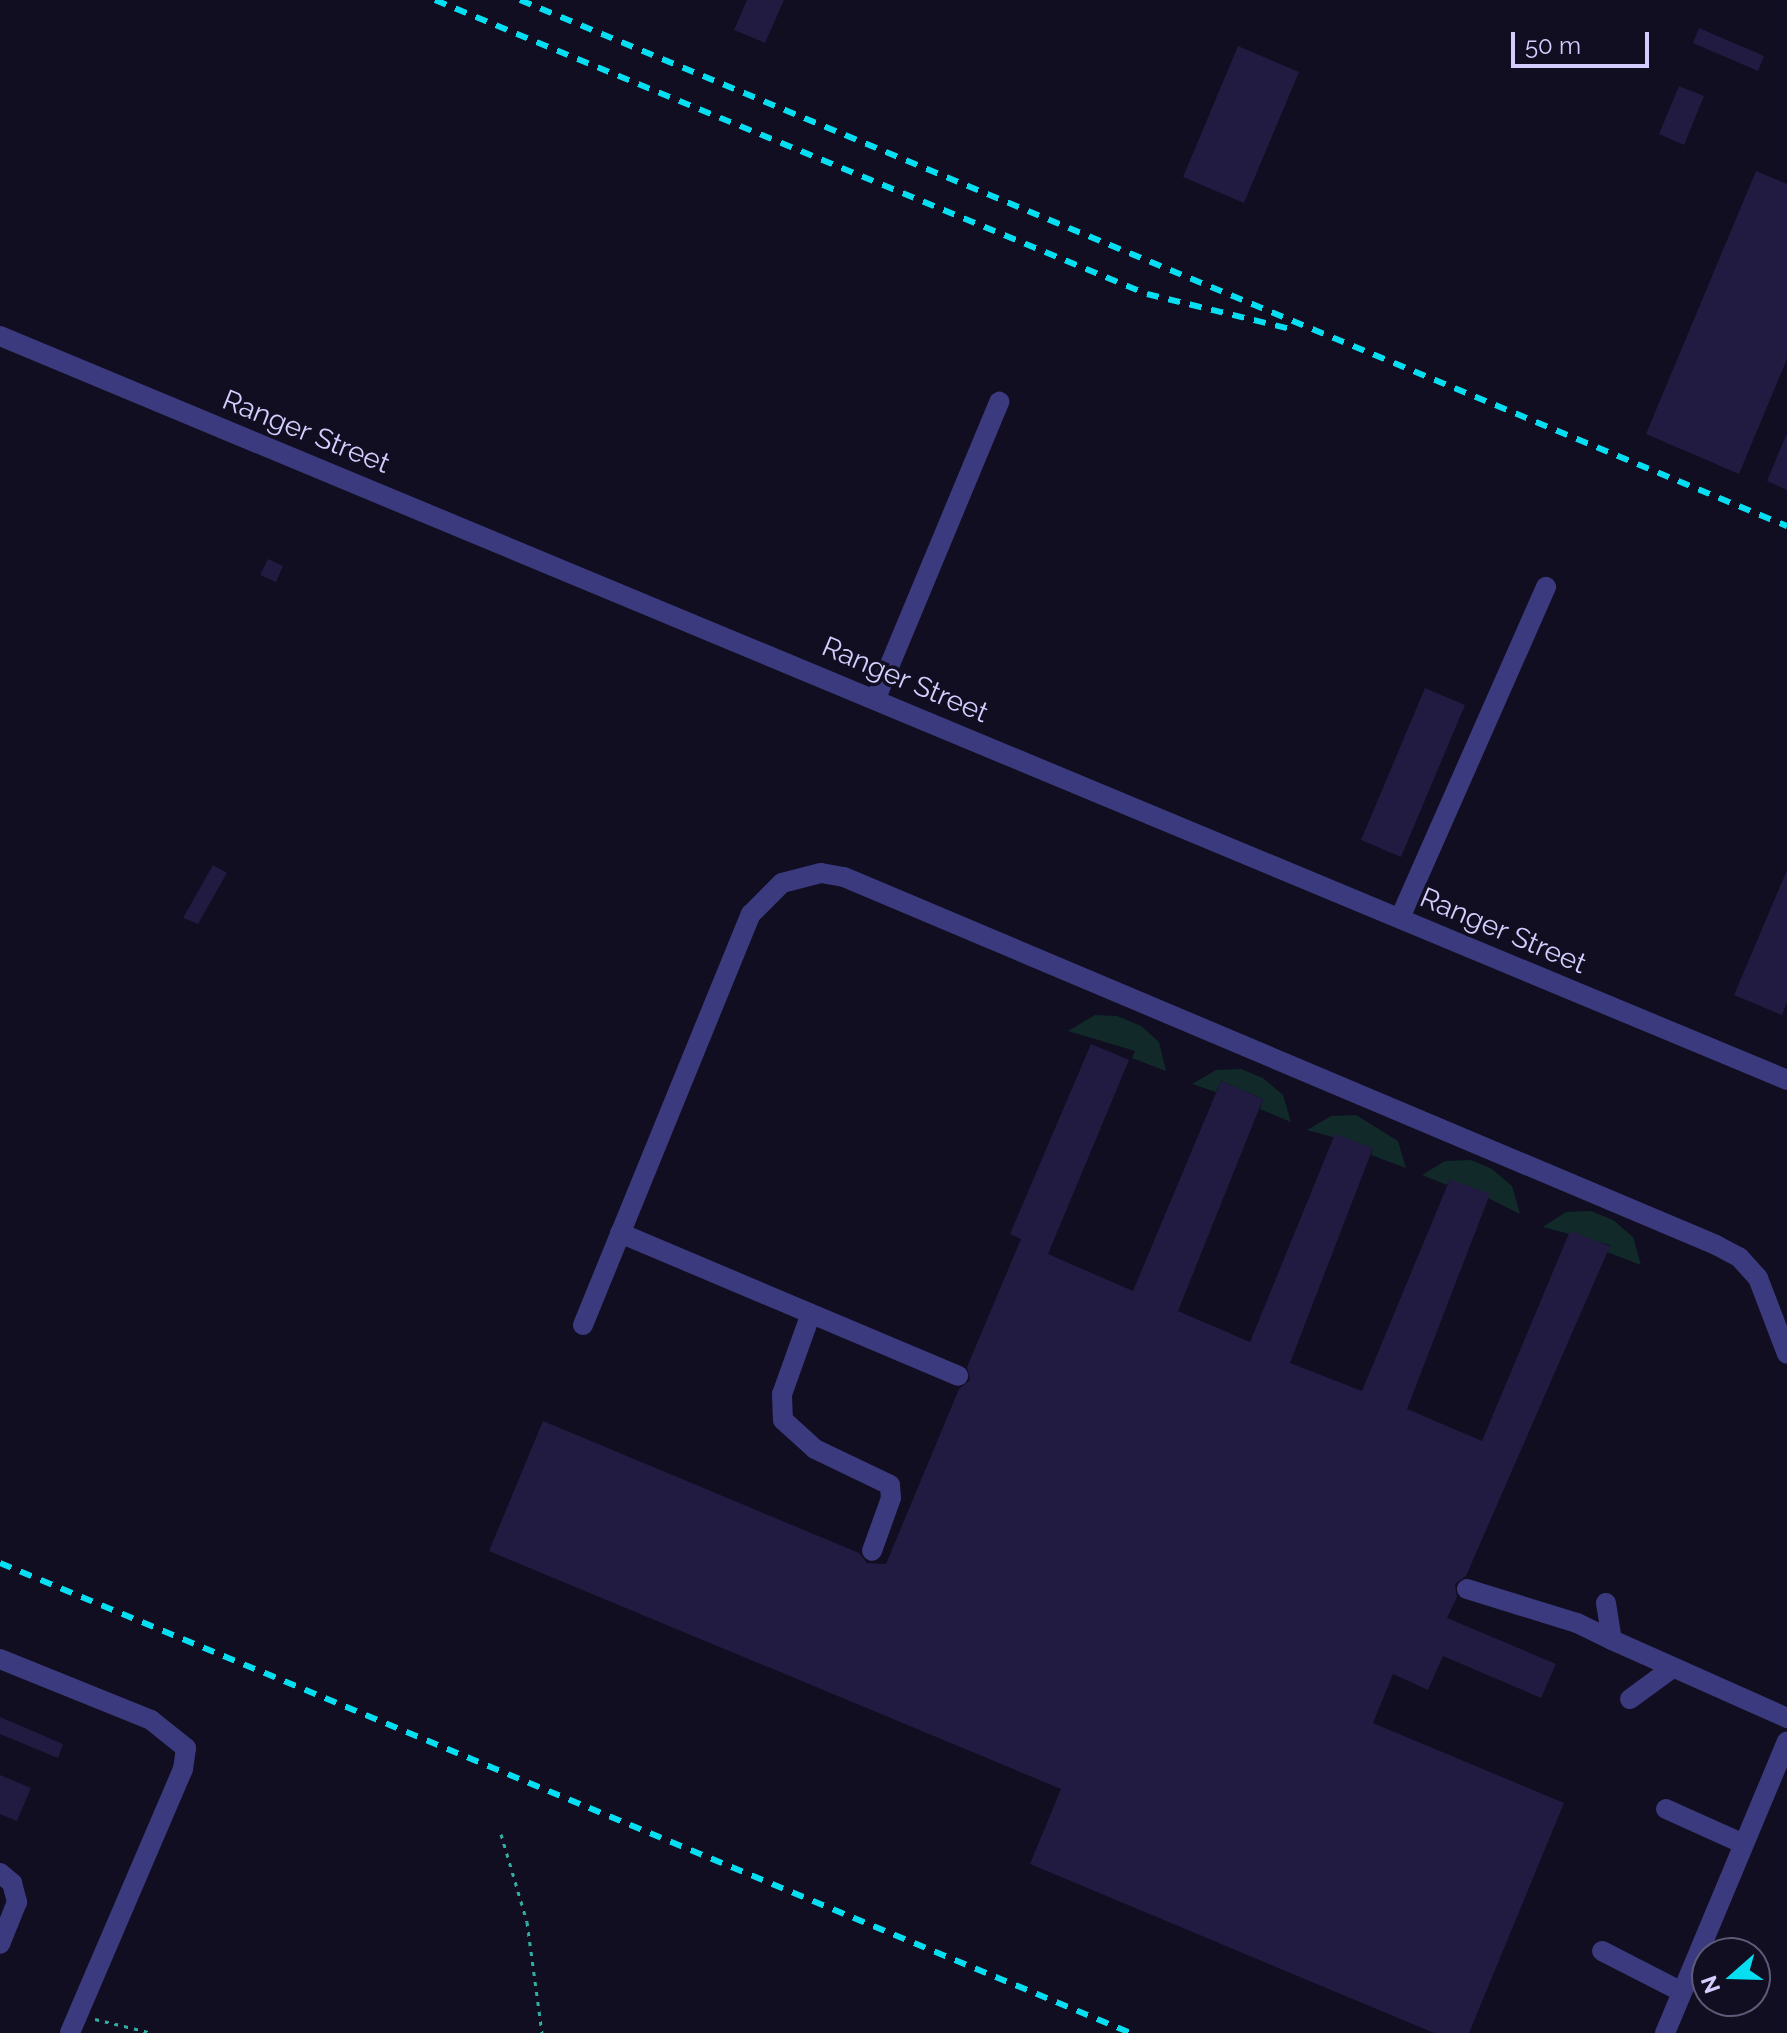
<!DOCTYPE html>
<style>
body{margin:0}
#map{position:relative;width:1787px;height:2033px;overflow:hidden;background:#100e20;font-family:Raleway,sans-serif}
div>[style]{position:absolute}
.green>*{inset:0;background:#112a29}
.building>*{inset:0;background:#211a41}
.path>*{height:3px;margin-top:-1.5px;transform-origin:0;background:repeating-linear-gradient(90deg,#31aea4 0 4px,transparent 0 10px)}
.minor>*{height:20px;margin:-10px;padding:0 10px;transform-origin:10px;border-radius:10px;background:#3b3a7e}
.rail>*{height:6px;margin-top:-3px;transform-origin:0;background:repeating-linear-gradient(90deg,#07def1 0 12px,transparent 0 22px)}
span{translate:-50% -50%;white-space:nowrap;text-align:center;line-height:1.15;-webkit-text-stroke:7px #100e20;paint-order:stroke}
.street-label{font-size:28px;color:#d3cefe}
.north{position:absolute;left:1691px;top:1937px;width:80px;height:80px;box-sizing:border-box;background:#100e20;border:2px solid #5e5b79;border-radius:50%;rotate:250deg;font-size:22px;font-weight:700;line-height:32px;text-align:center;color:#d3cefe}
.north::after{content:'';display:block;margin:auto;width:28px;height:36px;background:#07def1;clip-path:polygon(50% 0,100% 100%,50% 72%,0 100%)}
.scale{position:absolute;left:1511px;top:32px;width:138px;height:36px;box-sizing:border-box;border:4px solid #d3cefe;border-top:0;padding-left:10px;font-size:24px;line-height:28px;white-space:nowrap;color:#d3cefe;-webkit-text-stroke:6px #100e20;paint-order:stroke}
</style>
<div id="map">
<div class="green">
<i style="clip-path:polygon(1095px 1015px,1117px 1016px,1141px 1026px,1159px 1042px,1166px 1071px,1132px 1058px,1135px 1051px,1068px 1031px)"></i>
<i style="clip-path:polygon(1241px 1069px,1263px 1078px,1283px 1095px,1291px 1122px,1260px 1109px,1263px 1099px,1221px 1081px,1216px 1092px,1192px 1084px,1216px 1070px)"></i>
<i style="clip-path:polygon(1356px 1115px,1398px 1141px,1406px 1168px,1371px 1155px,1373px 1148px,1307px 1130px,1331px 1116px)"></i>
<i style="clip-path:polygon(1471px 1160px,1492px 1169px,1512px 1186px,1520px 1214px,1450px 1179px,1447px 1185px,1422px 1175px,1445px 1161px)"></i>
<i style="clip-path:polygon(1591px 1211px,1613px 1220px,1633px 1237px,1641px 1265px,1607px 1252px,1610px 1245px,1543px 1227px,1566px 1212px)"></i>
</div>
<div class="building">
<i style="clip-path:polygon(747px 0,784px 0,765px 43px,734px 30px)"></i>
<i style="clip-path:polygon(1699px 28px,1764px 56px,1758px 71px,1693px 43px)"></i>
<i style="clip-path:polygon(1238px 46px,1299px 72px,1244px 203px,1183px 177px)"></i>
<i style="clip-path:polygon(1679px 86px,1704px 96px,1684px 145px,1659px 134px)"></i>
<i style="clip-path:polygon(1756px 171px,1787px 184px,1787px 359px,1739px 474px,1646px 434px)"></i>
<i style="clip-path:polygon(1787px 433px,1787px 490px,1767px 481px)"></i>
<i style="clip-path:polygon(268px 559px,283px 566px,276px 582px,260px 575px)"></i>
<i style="clip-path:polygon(1425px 688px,1465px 705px,1401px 857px,1361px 840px)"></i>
<i style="clip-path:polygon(213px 865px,227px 873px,198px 924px,183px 918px)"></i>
<i style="clip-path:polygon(1787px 870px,1787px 1002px,1782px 1015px,1734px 995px)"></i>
<i style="clip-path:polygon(1091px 1044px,1129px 1060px,1048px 1254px,1133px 1291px,1221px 1081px,1263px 1099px,1178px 1311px,1250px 1342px,1335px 1134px,1373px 1148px,1290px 1363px,1362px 1391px,1450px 1179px,1490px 1194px,1407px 1409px,1482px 1441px,1570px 1231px,1610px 1246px,1466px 1576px,1455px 1584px,1457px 1597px,1447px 1618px,1556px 1664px,1541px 1698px,1443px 1656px,1428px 1690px,1393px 1674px,1373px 1723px,1564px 1803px,1469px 2033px,1434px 2033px,1030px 1864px,1061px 1789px,489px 1551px,543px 1421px,859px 1553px,867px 1563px,886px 1564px,959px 1389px,970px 1380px,967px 1367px,1021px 1239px,1010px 1234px)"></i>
<i style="clip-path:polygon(0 1717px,63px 1744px,58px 1758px,0 1734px)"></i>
<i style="clip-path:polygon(0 1775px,31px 1788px,17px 1821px,0 1814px)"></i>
</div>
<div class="path">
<i style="left:501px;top:1834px;width:92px;rotate:73.5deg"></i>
<i style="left:527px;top:1922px;width:112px;rotate:82.3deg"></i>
<i style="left:95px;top:2019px;width:60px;rotate:13.6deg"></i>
</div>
<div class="minor">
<i style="left:0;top:336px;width:1936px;rotate:22.6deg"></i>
<i style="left:876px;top:698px;width:321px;rotate:-67.4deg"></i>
<i style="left:1400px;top:918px;width:362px;rotate:-66.2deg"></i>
<i style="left:620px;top:1233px;width:367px;rotate:22.9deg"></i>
<i style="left:810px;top:1316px;width:83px;rotate:109.7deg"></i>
<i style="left:782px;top:1394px;width:26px;rotate:88deg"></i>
<i style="left:783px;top:1420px;width:43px;rotate:42.2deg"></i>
<i style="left:815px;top:1449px;width:83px;rotate:25.6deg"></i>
<i style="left:890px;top:1485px;width:13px;rotate:86deg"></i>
<i style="left:891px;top:1498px;width:56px;rotate:109.7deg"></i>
<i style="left:583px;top:1325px;width:444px;rotate:-67.8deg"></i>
<i style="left:751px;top:914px;width:44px;rotate:-45deg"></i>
<i style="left:782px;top:883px;width:40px;rotate:-14.4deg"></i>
<i style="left:821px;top:873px;width:23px;rotate:10deg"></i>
<i style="left:844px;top:877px;width:946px;rotate:22.88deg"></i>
<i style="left:1716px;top:1245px;width:26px;rotate:28deg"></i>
<i style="left:1739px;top:1257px;width:28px;rotate:48deg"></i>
<i style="left:1758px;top:1278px;width:81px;rotate:69.1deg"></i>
<i style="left:1467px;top:1589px;width:115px;rotate:17.2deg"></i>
<i style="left:1577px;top:1623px;width:39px;rotate:26deg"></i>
<i style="left:1606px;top:1603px;width:37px;rotate:81deg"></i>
<i style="left:1612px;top:1640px;width:192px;rotate:24deg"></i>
<i style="left:0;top:1659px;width:163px;rotate:22deg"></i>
<i style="left:151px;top:1720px;width:45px;rotate:38.7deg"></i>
<i style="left:186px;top:1748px;width:21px;rotate:98deg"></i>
<i style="left:183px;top:1769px;width:287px;rotate:113.2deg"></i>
<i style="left:1630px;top:1699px;width:51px;rotate:-36.2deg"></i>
<i style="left:1666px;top:1809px;width:85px;rotate:24.2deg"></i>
<i style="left:0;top:1873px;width:16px;rotate:40deg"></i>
<i style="left:12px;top:1883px;width:20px;rotate:75deg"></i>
<i style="left:17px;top:1902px;width:45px;rotate:112deg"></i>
<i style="left:1602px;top:1951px;width:88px;rotate:27.1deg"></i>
<i style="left:1665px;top:2033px;width:316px;rotate:-67.3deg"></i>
</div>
<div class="rail">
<i style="left:435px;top:0;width:770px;rotate:22.44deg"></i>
<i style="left:1147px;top:294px;width:148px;rotate:13.7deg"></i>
<i style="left:520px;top:0;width:1372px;rotate:22.55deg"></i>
<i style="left:0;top:1563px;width:1225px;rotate:22.57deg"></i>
</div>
<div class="street-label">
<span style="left:306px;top:432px;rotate:22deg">Ranger Street</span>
<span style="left:905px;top:680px;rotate:23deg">Ranger Street</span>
<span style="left:1503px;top:931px;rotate:23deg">Ranger Street</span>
</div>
<div class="north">N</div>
<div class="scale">50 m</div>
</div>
